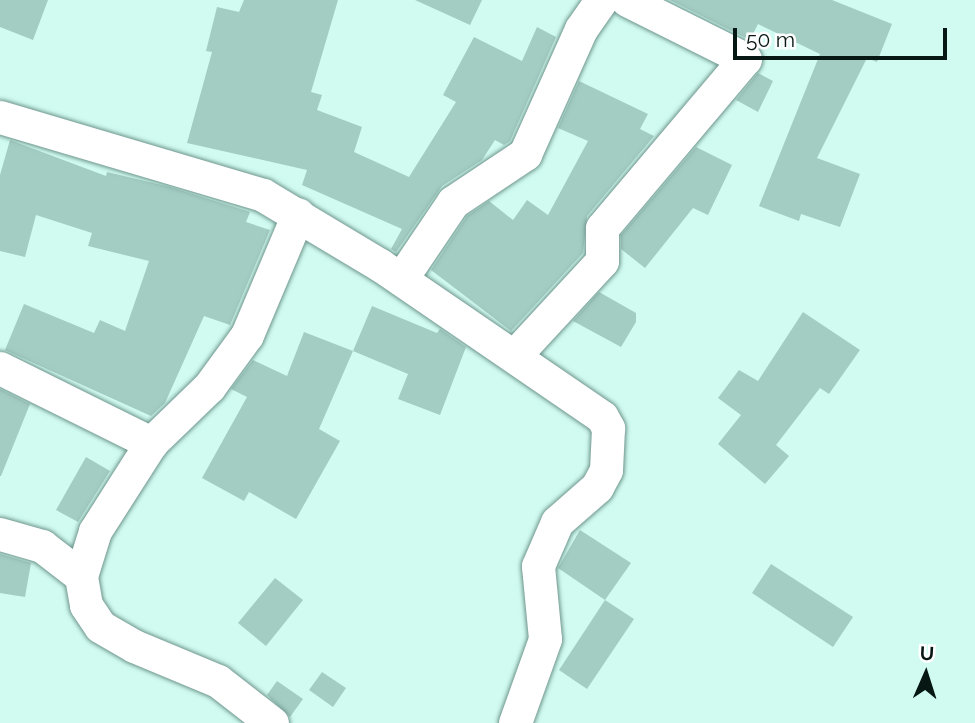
<!DOCTYPE html>
<style>
body{margin:0}
#map{position:relative;width:975px;height:723px;overflow:hidden;background:#d1fbf1;font-family:Raleway,sans-serif}
div>[style]{position:absolute}
.building>*{inset:0;background:#a3ccc2}
.roads{filter:drop-shadow(0 0 2px #6e958c) drop-shadow(0 0 2px #6e958c)}
.minor>*{height:33px;margin:-16.5px;padding:0 16.5px;transform-origin:16.5px;border-radius:16.5px;background:#fff}
span{translate:-50% -50%;white-space:nowrap;text-align:center;line-height:1.15;-webkit-text-stroke:5px #fefefe;paint-order:stroke}
.north{position:absolute;left:891px;top:639px;width:70px;height:70px;-webkit-text-stroke:5px #fefefe;paint-order:stroke;rotate:3deg;font-size:19px;font-weight:700;line-height:28px;text-align:center;color:#071713}
.north::after{content:'';display:block;margin:auto;width:24px;height:32px;background:#071713;clip-path:polygon(50% 0,100% 100%,50% 72%,0 100%)}
.scale{position:absolute;left:733px;top:28px;width:214px;height:32px;box-sizing:border-box;border:4px solid #071713;border-top:0;padding-left:9px;font-size:21px;line-height:24px;white-space:nowrap;color:#071713;-webkit-text-stroke:5px #fefefe;paint-order:stroke}
</style>
<div id="map">
<div class="building">
<i style="clip-path:polygon(0 0,48px 0,33px 40px,0 27px)"></i>
<i style="clip-path:polygon(244px 0,338px 0,311px 92px,322px 95px,317px 110px,362px 127px,354px 152px,409px 177px,456px 102px,443px 95px,474px 37px,522px 61px,537px 27px,556px 37px,510px 141px,504px 145px,495px 140px,482px 160px,442px 186px,396px 252px,391px 249px,402px 229px,302px 185px,307px 170px,187px 143px,212px 52px,206px 51px,217px 7px,239px 12px)"></i>
<i style="clip-path:polygon(415px 0,482px 0,470px 25px)"></i>
<i style="clip-path:polygon(670px 0,832px 0,892px 24px,877px 62px,867px 58px,817px 158px,860px 174px,840px 227px,801px 214px,799px 221px,759px 206px,820px 54px,758px 24px,750px 40px)"></i>
<i style="clip-path:polygon(758px 73px,773px 81px,758px 112px,736px 100px)"></i>
<i style="clip-path:polygon(579px 81px,648px 114px,640px 129px,654px 136px,587px 216px,583px 253px,511px 331px,431px 270px,467px 216px,489px 201px,513px 220px,527px 200px,548px 215px,588px 141px,558px 128px)"></i>
<i style="clip-path:polygon(10px 140px,106px 176px,107px 172px,170px 187px,250px 212px,246px 222px,270px 230px,230px 325px,204px 316px,165px 403px,151px 416px,5px 350px,24px 304px,94px 333px,100px 320px,125px 331px,149px 261px,88px 246px,92px 233px,36px 215px,25px 257px,0 251px,0 175px)"></i>
<i style="clip-path:polygon(696px 147px,732px 165px,708px 215px,693px 208px,645px 268px,621px 249px,621px 235px)"></i>
<i style="clip-path:polygon(599px 292px,636px 313px,636px 322px,621px 347px,573px 321px)"></i>
<i style="clip-path:polygon(372px 306px,437px 333px,440px 329px,466px 347px,440px 415px,398px 399px,408px 374px,353px 351px)"></i>
<i style="clip-path:polygon(803px 312px,860px 350px,829px 394px,820px 388px,776px 445px,789px 456px,765px 484px,718px 444px,741px 415px,718px 398px,739px 370px,758px 381px)"></i>
<i style="clip-path:polygon(304px 332px,353px 351px,319px 429px,340px 441px,296px 519px,249px 492px,244px 501px,202px 478px,247px 397px,231px 389px,253px 360px,287px 376px)"></i>
<i style="clip-path:polygon(0 389px,30px 404px,1px 476px,0 476px)"></i>
<i style="clip-path:polygon(86px 457px,110px 471px,78px 522px,56px 510px)"></i>
<i style="clip-path:polygon(580px 530px,631px 563px,605px 600px,558px 568px)"></i>
<i style="clip-path:polygon(0 554px,31px 563px,25px 597px,0 593px)"></i>
<i style="clip-path:polygon(771px 564px,853px 617px,833px 647px,752px 593px)"></i>
<i style="clip-path:polygon(275px 578px,303px 600px,266px 646px,238px 623px)"></i>
<i style="clip-path:polygon(605px 600px,634px 619px,587px 689px,559px 670px)"></i>
<i style="clip-path:polygon(322px 672px,346px 688px,333px 707px,309px 690px)"></i>
<i style="clip-path:polygon(277px 681px,303px 699px,290px 717px,267px 695px)"></i>
</div>
<div class="roads">
<div class="minor">
<i style="left:0;top:117px;width:274px;rotate:16.5deg"></i>
<i style="left:263px;top:195px;width:136px;rotate:30.9deg"></i>
<i style="left:380px;top:265px;width:269px;rotate:34.4deg"></i>
<i style="left:602px;top:417px;width:13px;rotate:61deg"></i>
<i style="left:608px;top:428px;width:42px;rotate:92.7deg"></i>
<i style="left:606px;top:470px;width:19px;rotate:118deg"></i>
<i style="left:597px;top:487px;width:53px;rotate:138.8deg"></i>
<i style="left:557px;top:522px;width:48px;rotate:113.4deg"></i>
<i style="left:538px;top:566px;width:73px;rotate:84.5deg"></i>
<i style="left:545px;top:639px;width:89px;rotate:109.7deg"></i>
<i style="left:401px;top:279px;width:93px;rotate:-56deg"></i>
<i style="left:453px;top:202px;width:87px;rotate:-33.7deg"></i>
<i style="left:525px;top:154px;width:137px;rotate:-65.9deg"></i>
<i style="left:581px;top:29px;width:35px;rotate:-55deg"></i>
<i style="left:515px;top:355px;width:128px;rotate:-47.2deg"></i>
<i style="left:602px;top:261px;width:33px;rotate:-90deg"></i>
<i style="left:602px;top:228px;width:221px;rotate:-49.8deg"></i>
<i style="left:745px;top:59px;width:132px;rotate:-153.4deg"></i>
<i style="left:0;top:368px;width:169px;rotate:26.4deg"></i>
<i style="left:0;top:534px;width:44px;rotate:15.9deg"></i>
<i style="left:42px;top:546px;width:49px;rotate:37.6deg"></i>
<i style="left:272px;top:723px;width:68px;rotate:-142.1deg"></i>
<i style="left:218px;top:681px;width:91px;rotate:-157.4deg"></i>
<i style="left:134px;top:646px;width:39px;rotate:-150deg"></i>
<i style="left:100px;top:626px;width:25px;rotate:-124deg"></i>
<i style="left:86px;top:605px;width:29px;rotate:-100deg"></i>
<i style="left:81px;top:576px;width:47px;rotate:-72.7deg"></i>
<i style="left:95px;top:531px;width:104px;rotate:-57.5deg"></i>
<i style="left:151px;top:443px;width:81px;rotate:-44deg"></i>
<i style="left:209px;top:387px;width:64px;rotate:-53.8deg"></i>
<i style="left:247px;top:335px;width:131px;rotate:-67.1deg"></i>
</div>
</div>
<div class="north">U</div>
<div class="scale">50 m</div>
</div>
